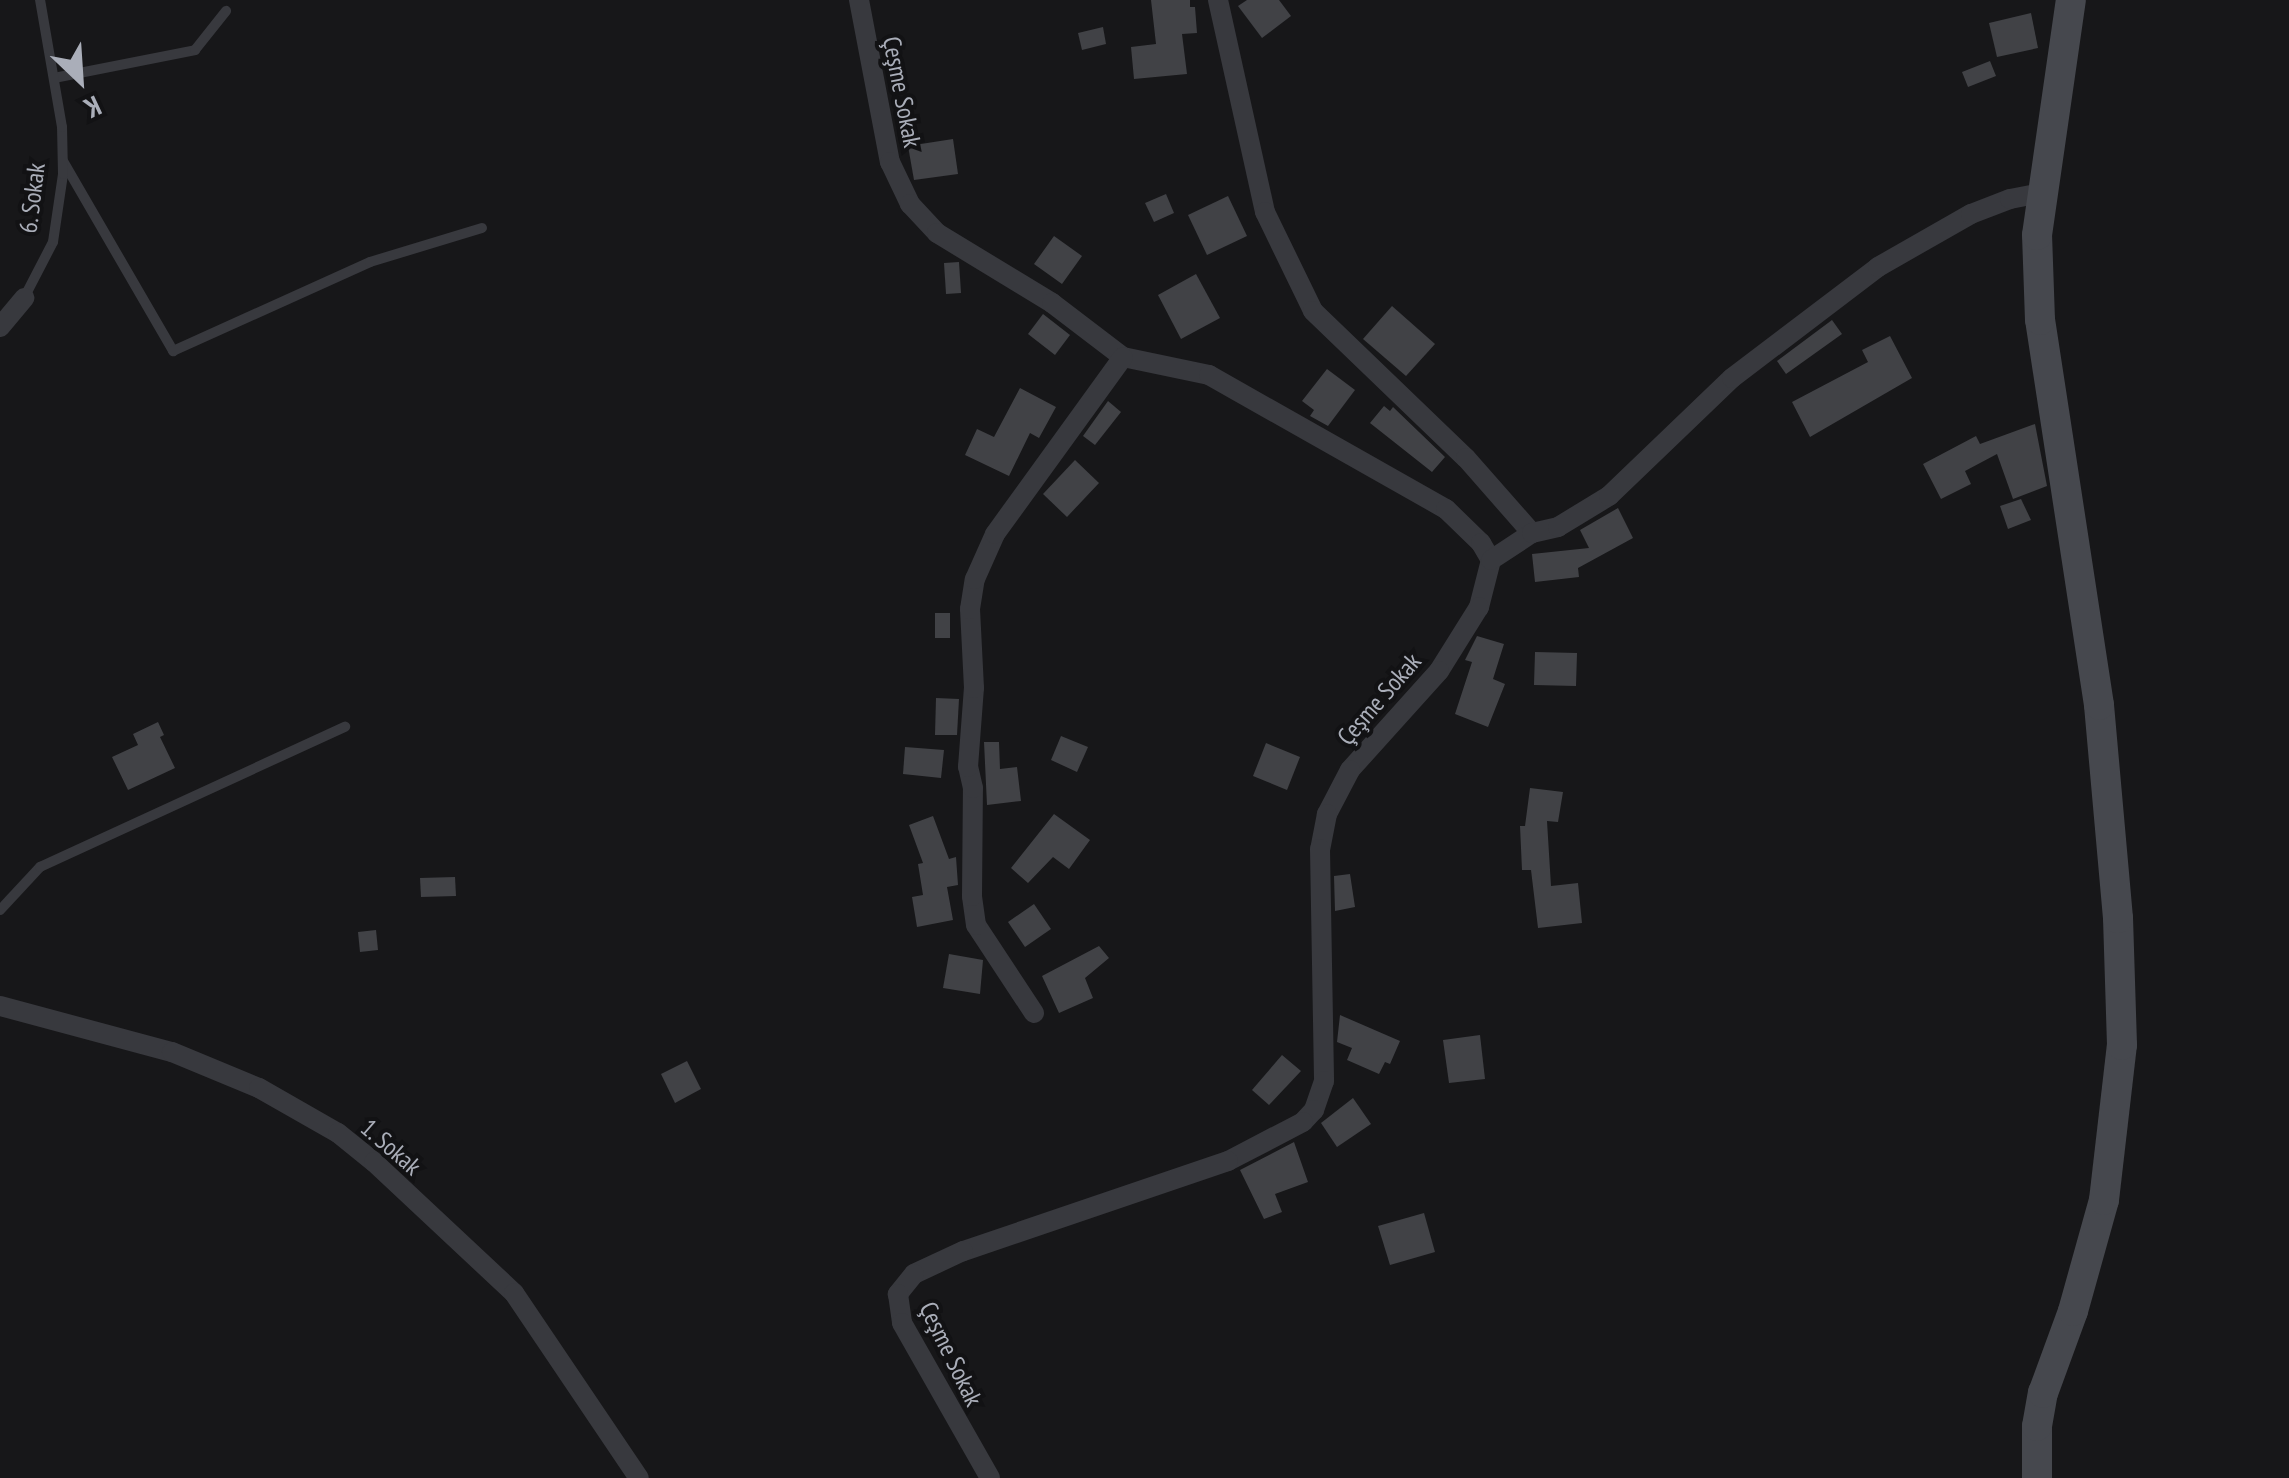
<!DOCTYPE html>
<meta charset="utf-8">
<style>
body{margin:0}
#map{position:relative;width:2289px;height:1478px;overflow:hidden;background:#171719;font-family:"PT Sans Narrow",sans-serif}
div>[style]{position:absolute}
.building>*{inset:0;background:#414246}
.lane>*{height:10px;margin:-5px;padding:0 5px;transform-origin:5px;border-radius:5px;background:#38393e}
.street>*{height:20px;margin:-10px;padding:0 10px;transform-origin:10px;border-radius:10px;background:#38393e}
.secondary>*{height:30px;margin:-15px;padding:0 15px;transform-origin:15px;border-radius:15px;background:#46484e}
span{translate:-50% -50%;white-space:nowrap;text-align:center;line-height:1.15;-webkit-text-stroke:8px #121214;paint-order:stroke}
.street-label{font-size:25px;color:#aaaeb9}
.north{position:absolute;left:30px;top:30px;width:100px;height:100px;-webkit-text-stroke:8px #121214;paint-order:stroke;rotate:155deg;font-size:28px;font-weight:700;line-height:40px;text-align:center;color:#aaaeb9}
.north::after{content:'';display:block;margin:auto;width:35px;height:45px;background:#aaaeb9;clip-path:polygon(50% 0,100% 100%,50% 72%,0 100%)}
</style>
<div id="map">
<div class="building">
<i style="clip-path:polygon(1151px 0,1190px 0,1190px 7px,1195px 7px,1197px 33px,1182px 34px,1187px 74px,1134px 79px,1131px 47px,1156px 44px)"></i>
<i style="clip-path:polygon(1247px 0,1279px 0,1291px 16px,1262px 38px,1238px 6px)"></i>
<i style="clip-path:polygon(2031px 13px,2038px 48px,1997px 57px,1989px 23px)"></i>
<i style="clip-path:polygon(1103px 27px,1106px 44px,1082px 50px,1078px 33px)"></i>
<i style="clip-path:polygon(1990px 61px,1996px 76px,1968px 87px,1962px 72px)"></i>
<i style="clip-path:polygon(953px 139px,958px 174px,914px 180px,908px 146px)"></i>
<i style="clip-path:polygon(1166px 194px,1174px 213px,1154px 222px,1145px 203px)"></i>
<i style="clip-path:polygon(1228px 196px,1247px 236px,1207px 255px,1188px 215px)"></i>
<i style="clip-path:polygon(1054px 236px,1082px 256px,1062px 284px,1034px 264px)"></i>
<i style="clip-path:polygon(959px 262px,961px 293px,946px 294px,944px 263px)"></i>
<i style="clip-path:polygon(1196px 274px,1220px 318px,1181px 339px,1158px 295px)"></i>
<i style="clip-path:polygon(1392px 306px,1435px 344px,1406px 376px,1363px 339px)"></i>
<i style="clip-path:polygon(1043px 314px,1070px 335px,1055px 355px,1028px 334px)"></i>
<i style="clip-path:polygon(1832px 320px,1842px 334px,1786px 374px,1777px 361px)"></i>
<i style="clip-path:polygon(1890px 336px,1912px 378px,1810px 437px,1792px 402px,1868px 362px,1862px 350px)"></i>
<i style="clip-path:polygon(1327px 369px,1355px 390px,1328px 426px,1310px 416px,1314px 410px,1302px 401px)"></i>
<i style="clip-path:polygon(1020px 388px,1056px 407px,1039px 438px,1030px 433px,1009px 476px,965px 455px,977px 429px,994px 437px)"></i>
<i style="clip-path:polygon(1108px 401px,1121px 412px,1095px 445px,1083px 436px)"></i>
<i style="clip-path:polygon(1384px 406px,1390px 411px,1393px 407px,1445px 457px,1432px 472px,1370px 423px)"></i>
<i style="clip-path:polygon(2035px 424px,2047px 486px,2013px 499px,1997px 454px,1965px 471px,1971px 484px,1941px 499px,1923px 464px,1976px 436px,1980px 444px)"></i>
<i style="clip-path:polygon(1075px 460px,1099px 483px,1067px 517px,1043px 494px)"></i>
<i style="clip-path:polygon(2021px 499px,2031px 520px,2008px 529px,2000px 506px)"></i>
<i style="clip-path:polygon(1618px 508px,1633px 538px,1578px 568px,1579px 577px,1535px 582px,1532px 554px,1589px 548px,1580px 530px)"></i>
<i style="clip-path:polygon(935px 613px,950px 613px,950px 638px,935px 638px)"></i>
<i style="clip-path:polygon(1477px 636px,1504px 644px,1493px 679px,1505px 684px,1488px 727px,1455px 714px,1472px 662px,1465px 660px)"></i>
<i style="clip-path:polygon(1535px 652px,1577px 653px,1576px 686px,1534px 685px)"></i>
<i style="clip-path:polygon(936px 698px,959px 699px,957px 735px,935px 735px)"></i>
<i style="clip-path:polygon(158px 722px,164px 735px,160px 737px,175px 768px,128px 790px,112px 757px,138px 745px,133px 734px)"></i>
<i style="clip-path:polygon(1061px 736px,1088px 747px,1077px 772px,1051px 760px)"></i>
<i style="clip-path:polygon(984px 742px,999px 742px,1000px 769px,1017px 767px,1021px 801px,987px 805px)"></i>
<i style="clip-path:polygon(1266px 743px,1300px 757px,1287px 790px,1253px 776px)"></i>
<i style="clip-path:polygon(905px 747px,944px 750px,941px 778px,903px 774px)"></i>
<i style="clip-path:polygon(1530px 788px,1563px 792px,1558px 822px,1547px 821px,1551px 886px,1578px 883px,1582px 923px,1538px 928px,1531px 870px,1522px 870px,1520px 826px,1525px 826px)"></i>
<i style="clip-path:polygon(1054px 814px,1090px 840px,1069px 869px,1053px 857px,1028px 883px,1011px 868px)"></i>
<i style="clip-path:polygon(933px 816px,949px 859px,956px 857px,958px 885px,947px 887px,953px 920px,917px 927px,912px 897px,923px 895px,918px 864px,923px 863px,909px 825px)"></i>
<i style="clip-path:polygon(1350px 874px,1355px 907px,1335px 911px,1334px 876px)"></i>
<i style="clip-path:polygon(455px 877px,456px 896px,421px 897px,420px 878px)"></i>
<i style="clip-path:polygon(1034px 904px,1051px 929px,1025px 947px,1008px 922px)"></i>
<i style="clip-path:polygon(376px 930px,378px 950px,360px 952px,358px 932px)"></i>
<i style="clip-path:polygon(1099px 946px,1109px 958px,1085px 978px,1093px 998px,1059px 1013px,1042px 976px)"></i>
<i style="clip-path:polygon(949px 954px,983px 960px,980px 994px,943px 988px)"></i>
<i style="clip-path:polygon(1340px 1015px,1400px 1041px,1390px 1064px,1385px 1062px,1379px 1074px,1347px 1060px,1352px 1048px,1337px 1042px)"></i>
<i style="clip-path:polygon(1480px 1035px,1485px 1079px,1449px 1083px,1443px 1040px)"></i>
<i style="clip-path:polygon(1282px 1055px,1301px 1071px,1269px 1105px,1252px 1090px)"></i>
<i style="clip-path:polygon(687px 1061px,701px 1089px,675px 1103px,661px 1074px)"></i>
<i style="clip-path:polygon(1353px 1098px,1371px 1124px,1337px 1147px,1321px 1123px)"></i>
<i style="clip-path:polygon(1294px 1142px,1308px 1182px,1275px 1194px,1282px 1212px,1264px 1219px,1240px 1170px)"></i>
<i style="clip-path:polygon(1424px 1213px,1435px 1252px,1390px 1265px,1378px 1226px)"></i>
</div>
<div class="lane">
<i style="left:54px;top:78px;width:144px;rotate:-11.2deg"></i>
<i style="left:195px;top:50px;width:50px;rotate:-51.5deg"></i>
<i style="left:63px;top:161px;width:220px;rotate:59.9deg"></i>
<i style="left:173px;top:351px;width:216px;rotate:-24.3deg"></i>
<i style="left:370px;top:262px;width:117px;rotate:-16.9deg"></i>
<i style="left:24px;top:298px;width:63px;rotate:-62.6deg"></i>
<i style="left:53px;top:242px;width:69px;rotate:-81.6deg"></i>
<i style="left:63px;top:174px;width:47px;rotate:-91.2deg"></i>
<i style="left:62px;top:127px;width:129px;rotate:-99.8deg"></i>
<i style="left:0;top:910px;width:59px;rotate:-47.1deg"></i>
<i style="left:40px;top:867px;width:336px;rotate:-24.7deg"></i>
</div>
<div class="street">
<i style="left:859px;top:0;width:165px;rotate:79.2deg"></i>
<i style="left:890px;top:162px;width:47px;rotate:64.5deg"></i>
<i style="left:910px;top:204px;width:40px;rotate:47deg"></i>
<i style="left:937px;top:233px;width:135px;rotate:31.3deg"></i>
<i style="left:1052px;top:303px;width:89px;rotate:37.3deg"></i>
<i style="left:1123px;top:357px;width:88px;rotate:11.8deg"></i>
<i style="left:1209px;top:375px;width:272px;rotate:29.5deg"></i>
<i style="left:1446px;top:509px;width:49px;rotate:44.2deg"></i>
<i style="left:1481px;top:543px;width:20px;rotate:60deg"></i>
<i style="left:1491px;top:560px;width:49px;rotate:104.3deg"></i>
<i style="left:1479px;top:607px;width:75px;rotate:122deg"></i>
<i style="left:1439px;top:671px;width:133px;rotate:132deg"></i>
<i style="left:1350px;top:770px;width:50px;rotate:117.6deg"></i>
<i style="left:1327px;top:814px;width:36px;rotate:101deg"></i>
<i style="left:1320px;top:849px;width:232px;rotate:89deg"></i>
<i style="left:1324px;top:1081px;width:31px;rotate:109deg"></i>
<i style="left:1314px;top:1110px;width:16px;rotate:133deg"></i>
<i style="left:1303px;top:1122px;width:85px;rotate:152.5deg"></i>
<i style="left:1228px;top:1161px;width:280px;rotate:161.2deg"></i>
<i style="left:963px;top:1251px;width:54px;rotate:154.9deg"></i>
<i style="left:914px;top:1274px;width:26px;rotate:129deg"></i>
<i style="left:898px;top:1294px;width:29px;rotate:82deg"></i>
<i style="left:902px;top:1323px;width:178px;rotate:60.4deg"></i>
<i style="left:1218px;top:0;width:217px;rotate:77.5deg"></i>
<i style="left:1265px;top:212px;width:110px;rotate:64.1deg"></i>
<i style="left:1313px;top:311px;width:212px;rotate:43.9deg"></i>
<i style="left:1466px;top:458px;width:100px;rotate:48.7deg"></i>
<i style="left:0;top:327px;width:38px;rotate:-50deg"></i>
<i style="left:1491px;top:560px;width:49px;rotate:-33.4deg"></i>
<i style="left:1532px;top:533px;width:27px;rotate:-13deg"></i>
<i style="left:1558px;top:527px;width:60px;rotate:-31.3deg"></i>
<i style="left:1609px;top:496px;width:170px;rotate:-43.8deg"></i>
<i style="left:1732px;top:378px;width:183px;rotate:-37.2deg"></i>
<i style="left:1878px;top:267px;width:107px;rotate:-29.7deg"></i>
<i style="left:1971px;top:214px;width:42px;rotate:-21deg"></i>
<i style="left:2010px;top:199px;width:32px;rotate:-11deg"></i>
<i style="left:0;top:1006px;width:178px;rotate:15deg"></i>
<i style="left:172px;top:1052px;width:94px;rotate:22.5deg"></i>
<i style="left:259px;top:1088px;width:91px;rotate:29.7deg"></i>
<i style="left:338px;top:1133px;width:46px;rotate:38.9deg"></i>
<i style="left:374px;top:1162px;width:192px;rotate:43.1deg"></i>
<i style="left:514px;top:1293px;width:223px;rotate:56deg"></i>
<i style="left:1034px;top:1013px;width:105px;rotate:-123.4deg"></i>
<i style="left:976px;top:925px;width:29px;rotate:-98deg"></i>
<i style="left:972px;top:896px;width:108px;rotate:-89.5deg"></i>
<i style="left:973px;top:788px;width:22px;rotate:-103deg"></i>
<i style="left:968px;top:767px;width:79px;rotate:-85.7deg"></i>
<i style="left:974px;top:688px;width:79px;rotate:-92.9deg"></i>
<i style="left:970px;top:609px;width:30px;rotate:-81deg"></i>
<i style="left:975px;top:579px;width:49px;rotate:-66deg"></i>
<i style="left:995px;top:534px;width:218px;rotate:-54.1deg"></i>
</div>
<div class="secondary">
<i style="left:2037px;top:1478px;width:52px;rotate:-90deg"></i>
<i style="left:2037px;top:1426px;width:34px;rotate:-80deg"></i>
<i style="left:2043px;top:1393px;width:87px;rotate:-69.9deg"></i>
<i style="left:2073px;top:1311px;width:115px;rotate:-74.4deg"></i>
<i style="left:2104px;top:1200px;width:156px;rotate:-83.4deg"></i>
<i style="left:2122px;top:1045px;width:127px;rotate:-91.8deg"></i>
<i style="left:2118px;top:918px;width:214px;rotate:-95.1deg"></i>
<i style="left:2099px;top:705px;width:389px;rotate:-98.7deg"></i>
<i style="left:2040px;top:320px;width:85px;rotate:-92deg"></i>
<i style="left:2037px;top:235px;width:237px;rotate:-81.8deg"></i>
</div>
<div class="street-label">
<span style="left:902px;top:92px;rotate:79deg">Çeşme Sokak</span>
<span style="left:32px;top:198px;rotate:-83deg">6. Sokak</span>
<span style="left:1379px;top:699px;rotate:-49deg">Çeşme Sokak</span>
<span style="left:391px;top:1147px;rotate:41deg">1. Sokak</span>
<span style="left:951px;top:1354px;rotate:64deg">Çeşme Sokak</span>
</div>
<div class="north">K</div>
</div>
